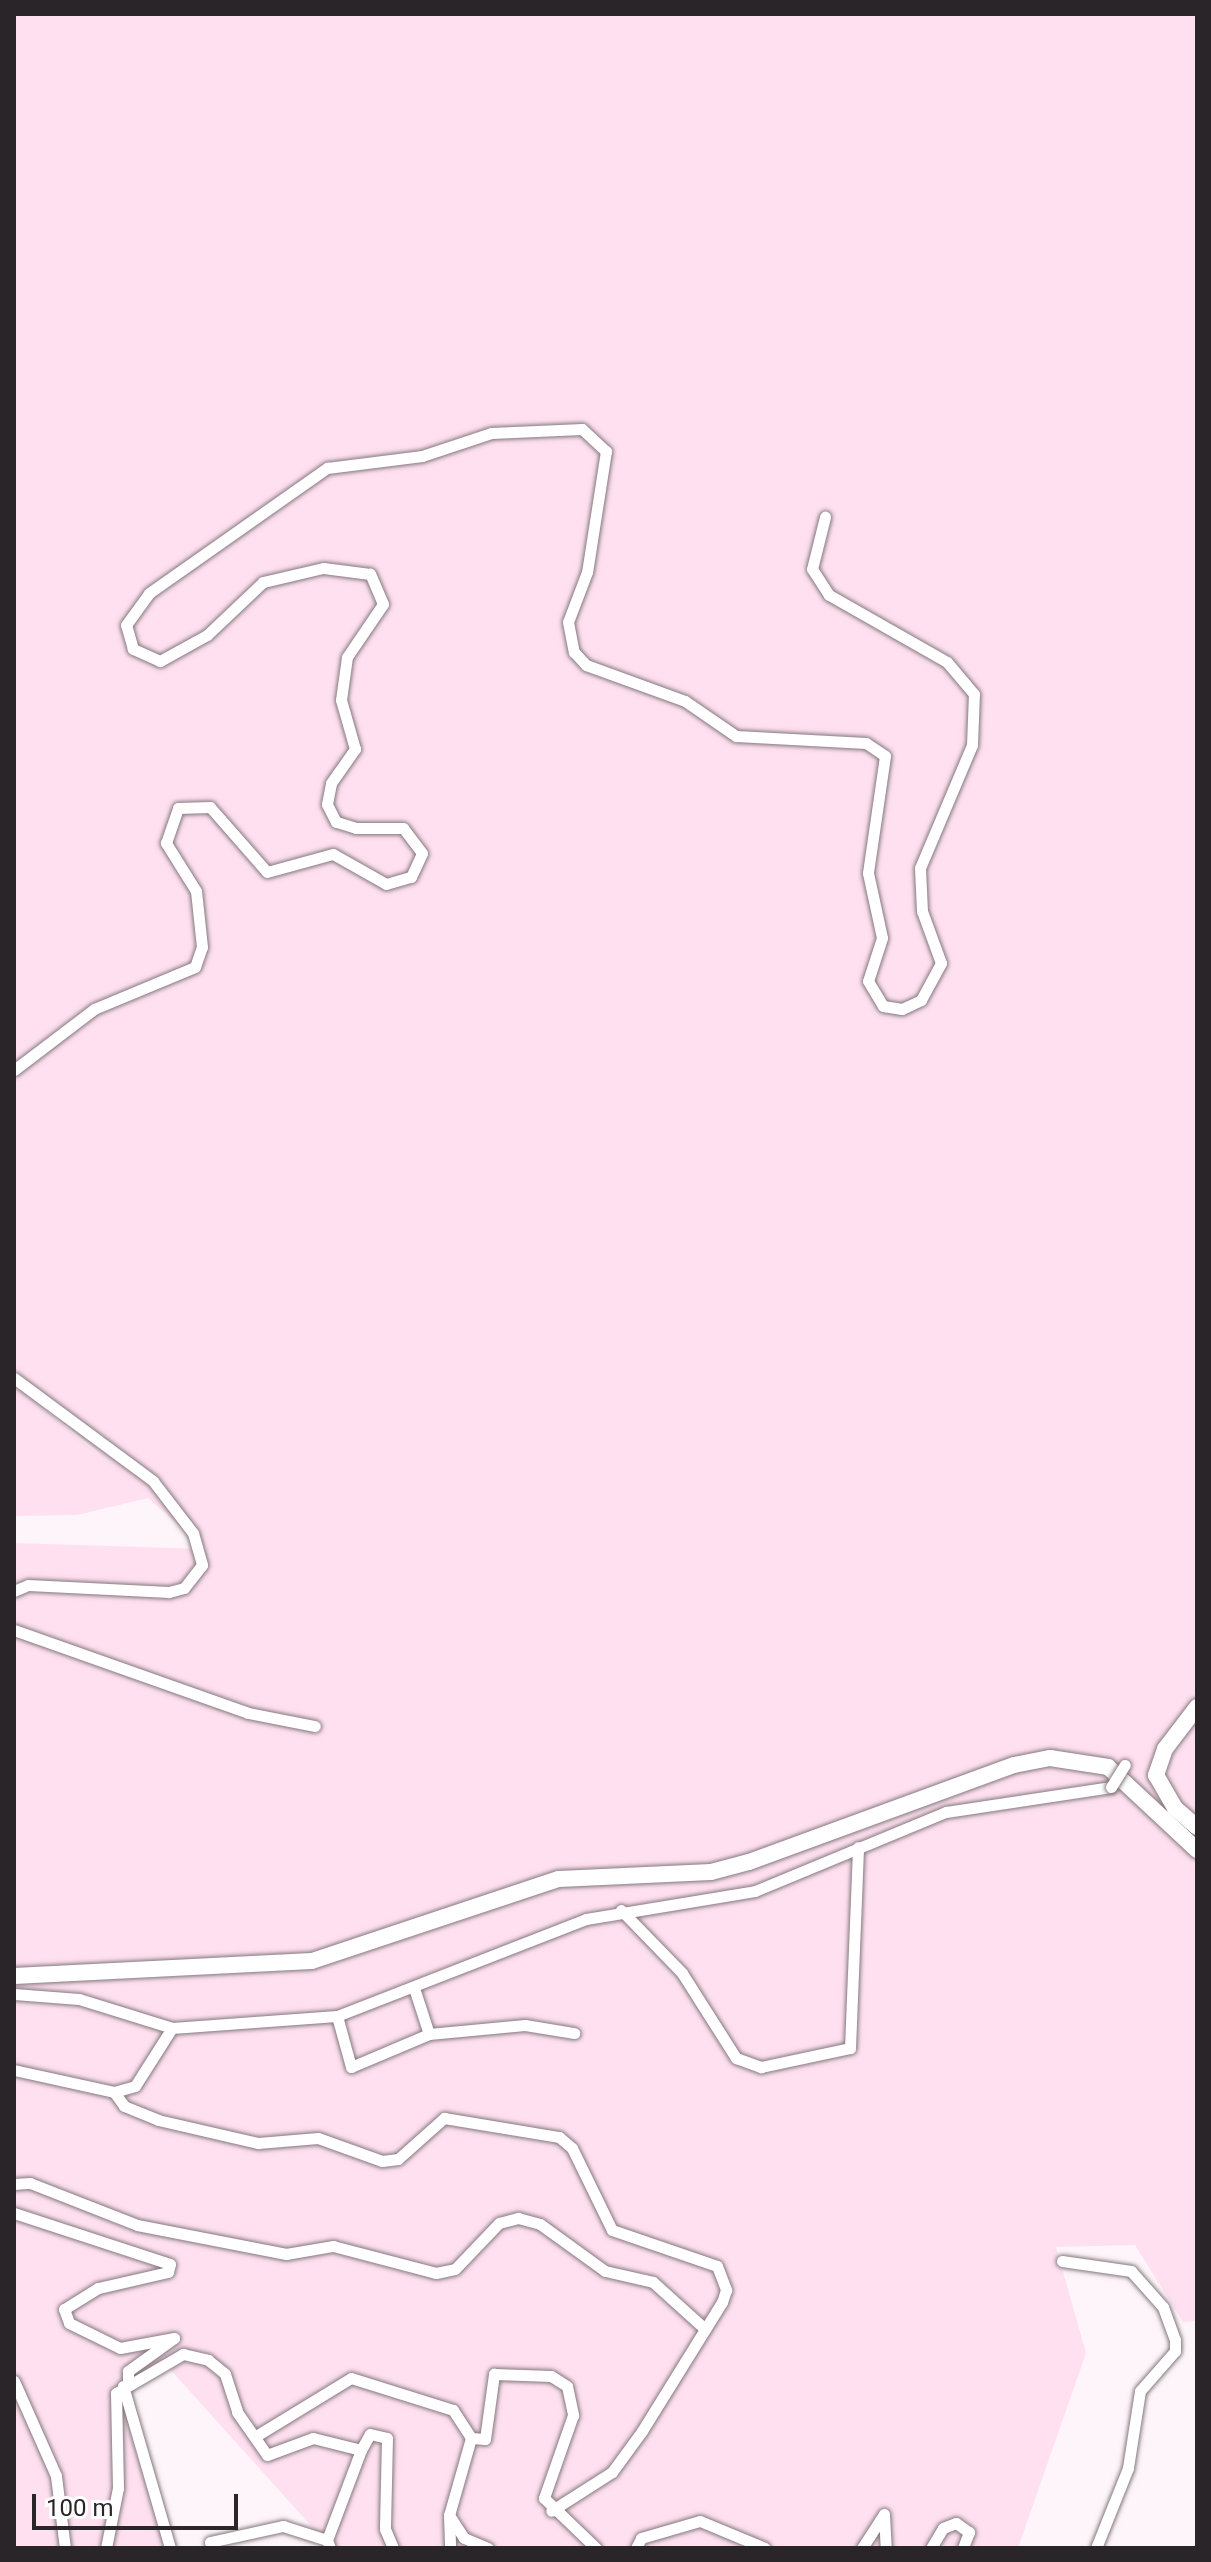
<!DOCTYPE html>
<style>
body{margin:0}
#map{position:relative;width:1211px;height:2562px;overflow:hidden;background:#fdf5f9;font-family:Roboto,sans-serif}
div>[style]{position:absolute}
.green>*{inset:0;background:#fee0f0}
.roads{filter:drop-shadow(0 0 2px #84787e) drop-shadow(0 0 2px #84787e)}
.street>*{height:11px;margin:-5.5px;padding:0 5.5px;transform-origin:5.5px;border-radius:5.5px;background:#fff}
.secondary>*{height:16px;margin:-8px;padding:0 8px;transform-origin:8px;border-radius:8px;background:#fff}
.bridges{filter:drop-shadow(0 0 2px #84787e) drop-shadow(0 0 2px #84787e)}
.street-bridge>*{height:11px;margin:-5.5px;padding:0 5.5px;transform-origin:5.5px;border-radius:5.5px;background:#fff}
span{translate:-50% -50%;white-space:nowrap;text-align:center;line-height:1.15;-webkit-text-stroke:7px #fff;paint-order:stroke}
.frame{position:absolute;inset:0;border:16px solid #2a2528;pointer-events:none}
.scale{position:absolute;left:32px;top:2494px;width:206px;height:36px;box-sizing:border-box;border:4px solid #2a2528;border-top:0;padding-left:10px;font-size:24px;line-height:28px;white-space:nowrap;color:#2a2528;-webkit-text-stroke:6px #fff;paint-order:stroke}
</style>
<div id="map">
<div class="green">
<i style="clip-path:polygon(14px 14px,1197px 14px,1197px 2321px,1183px 2322px,1135px 2245px,1056px 2247px,1086px 2353px,1018px 2548px,331px 2548px,169px 2368px,154px 2370px,125px 2394px,170px 2548px,14px 2548px,14px 1543px,206px 1549px,148px 1498px,77px 1515px,14px 1516px,14px 1384px,109px 1463px,14px 1378px)"></i>
</div>
<div class="roads">
<div class="street">
<i style="left:14px;top:1070px;width:101px;rotate:-37.3deg"></i>
<i style="left:94px;top:1009px;width:109px;rotate:-22.6deg"></i>
<i style="left:195px;top:967px;width:21px;rotate:-71deg"></i>
<i style="left:202px;top:947px;width:56px;rotate:-96.1deg"></i>
<i style="left:196px;top:891px;width:57px;rotate:-122deg"></i>
<i style="left:166px;top:843px;width:37px;rotate:-71deg"></i>
<i style="left:178px;top:808px;width:32px;rotate:-2deg"></i>
<i style="left:210px;top:807px;width:86px;rotate:48.8deg"></i>
<i style="left:267px;top:872px;width:68px;rotate:-15.3deg"></i>
<i style="left:333px;top:854px;width:61px;rotate:29.5deg"></i>
<i style="left:386px;top:884px;width:26px;rotate:-16deg"></i>
<i style="left:411px;top:877px;width:26px;rotate:-65deg"></i>
<i style="left:422px;top:853px;width:31px;rotate:-127deg"></i>
<i style="left:403px;top:828px;width:47px;rotate:180deg"></i>
<i style="left:356px;top:828px;width:21px;rotate:-163deg"></i>
<i style="left:336px;top:822px;width:20px;rotate:-117deg"></i>
<i style="left:327px;top:804px;width:21px;rotate:-79deg"></i>
<i style="left:331px;top:783px;width:42px;rotate:-54.8deg"></i>
<i style="left:355px;top:749px;width:51px;rotate:-105.9deg"></i>
<i style="left:341px;top:700px;width:43px;rotate:-82.1deg"></i>
<i style="left:347px;top:657px;width:64px;rotate:-55.8deg"></i>
<i style="left:383px;top:604px;width:33px;rotate:-113deg"></i>
<i style="left:370px;top:574px;width:47px;rotate:-172.7deg"></i>
<i style="left:323px;top:568px;width:62px;rotate:166.9deg"></i>
<i style="left:263px;top:582px;width:77px;rotate:136.6deg"></i>
<i style="left:207px;top:635px;width:54px;rotate:151deg"></i>
<i style="left:160px;top:661px;width:30px;rotate:-156deg"></i>
<i style="left:133px;top:649px;width:25px;rotate:-106deg"></i>
<i style="left:126px;top:625px;width:39px;rotate:-54deg"></i>
<i style="left:149px;top:593px;width:218px;rotate:-35.1deg"></i>
<i style="left:327px;top:468px;width:96px;rotate:-7.2deg"></i>
<i style="left:422px;top:456px;width:73px;rotate:-18.4deg"></i>
<i style="left:491px;top:433px;width:91px;rotate:-2.5deg"></i>
<i style="left:582px;top:429px;width:33px;rotate:43deg"></i>
<i style="left:606px;top:451px;width:122px;rotate:98.9deg"></i>
<i style="left:587px;top:572px;width:53px;rotate:110.8deg"></i>
<i style="left:568px;top:622px;width:31px;rotate:79deg"></i>
<i style="left:574px;top:652px;width:18px;rotate:47deg"></i>
<i style="left:586px;top:665px;width:105px;rotate:20deg"></i>
<i style="left:685px;top:701px;width:62px;rotate:34.5deg"></i>
<i style="left:736px;top:736px;width:130px;rotate:3.1deg"></i>
<i style="left:866px;top:743px;width:23px;rotate:34deg"></i>
<i style="left:885px;top:756px;width:118px;rotate:98.3deg"></i>
<i style="left:868px;top:873px;width:66px;rotate:77.8deg"></i>
<i style="left:882px;top:938px;width:45px;rotate:108deg"></i>
<i style="left:868px;top:981px;width:29px;rotate:59deg"></i>
<i style="left:883px;top:1006px;width:19px;rotate:9deg"></i>
<i style="left:902px;top:1009px;width:21px;rotate:-25deg"></i>
<i style="left:921px;top:1000px;width:42px;rotate:-61.6deg"></i>
<i style="left:941px;top:963px;width:55px;rotate:-110.1deg"></i>
<i style="left:922px;top:911px;width:43px;rotate:-92.7deg"></i>
<i style="left:920px;top:868px;width:134px;rotate:-67.1deg"></i>
<i style="left:972px;top:745px;width:51px;rotate:-87.8deg"></i>
<i style="left:974px;top:694px;width:42px;rotate:-130.2deg"></i>
<i style="left:947px;top:662px;width:136px;rotate:-150.4deg"></i>
<i style="left:829px;top:595px;width:31px;rotate:-123deg"></i>
<i style="left:812px;top:569px;width:54px;rotate:-76deg"></i>
<i style="left:14px;top:1378px;width:173px;rotate:36.5deg"></i>
<i style="left:153px;top:1481px;width:66px;rotate:52.4deg"></i>
<i style="left:193px;top:1533px;width:33px;rotate:74deg"></i>
<i style="left:202px;top:1565px;width:29px;rotate:128deg"></i>
<i style="left:184px;top:1588px;width:16px;rotate:165deg"></i>
<i style="left:169px;top:1592px;width:141px;rotate:-177.2deg"></i>
<i style="left:28px;top:1585px;width:15px;rotate:157deg"></i>
<i style="left:14px;top:1630px;width:248px;rotate:19.5deg"></i>
<i style="left:248px;top:1713px;width:68px;rotate:11deg"></i>
<i style="left:621px;top:1910px;width:88px;rotate:45.9deg"></i>
<i style="left:682px;top:1973px;width:101px;rotate:57.6deg"></i>
<i style="left:736px;top:2058px;width:27px;rotate:20deg"></i>
<i style="left:761px;top:2067px;width:91px;rotate:-12.1deg"></i>
<i style="left:850px;top:2048px;width:201px;rotate:-87.7deg"></i>
<i style="left:415px;top:1991px;width:45px;rotate:72deg"></i>
<i style="left:14px;top:1994px;width:65px;rotate:4.4deg"></i>
<i style="left:79px;top:1999px;width:97px;rotate:17.3deg"></i>
<i style="left:172px;top:2028px;width:165px;rotate:-4.2deg"></i>
<i style="left:337px;top:2016px;width:267px;rotate:-21.3deg"></i>
<i style="left:586px;top:1919px;width:171px;rotate:-9.4deg"></i>
<i style="left:755px;top:1891px;width:207px;rotate:-22.5deg"></i>
<i style="left:946px;top:1812px;width:167px;rotate:-8.6deg"></i>
<i style="left:337px;top:2016px;width:53px;rotate:74.6deg"></i>
<i style="left:351px;top:2067px;width:85px;rotate:-22.9deg"></i>
<i style="left:429px;top:2034px;width:96px;rotate:-5.4deg"></i>
<i style="left:525px;top:2025px;width:50px;rotate:9.3deg"></i>
<i style="left:14px;top:2070px;width:102px;rotate:12.4deg"></i>
<i style="left:114px;top:2092px;width:22px;rotate:-16deg"></i>
<i style="left:135px;top:2086px;width:69px;rotate:-57.5deg"></i>
<i style="left:114px;top:2092px;width:17px;rotate:54deg"></i>
<i style="left:124px;top:2106px;width:37px;rotate:22deg"></i>
<i style="left:158px;top:2120px;width:103px;rotate:13deg"></i>
<i style="left:258px;top:2143px;width:60px;rotate:-4.8deg"></i>
<i style="left:318px;top:2138px;width:68px;rotate:19.8deg"></i>
<i style="left:382px;top:2161px;width:16px;rotate:-7deg"></i>
<i style="left:398px;top:2159px;width:62px;rotate:-41.7deg"></i>
<i style="left:444px;top:2118px;width:117px;rotate:9.4deg"></i>
<i style="left:559px;top:2137px;width:17px;rotate:40deg"></i>
<i style="left:572px;top:2148px;width:91px;rotate:64deg"></i>
<i style="left:612px;top:2230px;width:111px;rotate:18.9deg"></i>
<i style="left:717px;top:2266px;width:26px;rotate:69deg"></i>
<i style="left:726px;top:2290px;width:13px;rotate:108deg"></i>
<i style="left:722px;top:2302px;width:152px;rotate:121.8deg"></i>
<i style="left:642px;top:2431px;width:51px;rotate:126.2deg"></i>
<i style="left:612px;top:2472px;width:72px;rotate:147.4deg"></i>
<i style="left:14px;top:2184px;width:16px;rotate:-4deg"></i>
<i style="left:30px;top:2183px;width:115px;rotate:21.4deg"></i>
<i style="left:137px;top:2225px;width:152px;rotate:11deg"></i>
<i style="left:286px;top:2254px;width:48px;rotate:-9.7deg"></i>
<i style="left:333px;top:2246px;width:106px;rotate:14.7deg"></i>
<i style="left:436px;top:2273px;width:19px;rotate:-12deg"></i>
<i style="left:455px;top:2269px;width:64px;rotate:-46.3deg"></i>
<i style="left:499px;top:2223px;width:20px;rotate:-15deg"></i>
<i style="left:518px;top:2218px;width:23px;rotate:15deg"></i>
<i style="left:540px;top:2224px;width:80px;rotate:35.9deg"></i>
<i style="left:605px;top:2271px;width:49px;rotate:12.9deg"></i>
<i style="left:653px;top:2282px;width:70px;rotate:42.1deg"></i>
<i style="left:14px;top:2213px;width:164px;rotate:18.1deg"></i>
<i style="left:170px;top:2264px;width:8px;rotate:104deg"></i>
<i style="left:168px;top:2272px;width:72px;rotate:167.1deg"></i>
<i style="left:98px;top:2288px;width:40px;rotate:148deg"></i>
<i style="left:64px;top:2309px;width:15px;rotate:70deg"></i>
<i style="left:69px;top:2323px;width:57px;rotate:26.1deg"></i>
<i style="left:120px;top:2348px;width:55px;rotate:-10.5deg"></i>
<i style="left:174px;top:2338px;width:57px;rotate:144.3deg"></i>
<i style="left:128px;top:2371px;width:9px;rotate:90deg"></i>
<i style="left:1062px;top:2261px;width:70px;rotate:8.2deg"></i>
<i style="left:1131px;top:2271px;width:48px;rotate:48.4deg"></i>
<i style="left:1163px;top:2307px;width:35px;rotate:70deg"></i>
<i style="left:1175px;top:2340px;width:11px;rotate:90deg"></i>
<i style="left:1175px;top:2351px;width:53px;rotate:131.2deg"></i>
<i style="left:1140px;top:2391px;width:78px;rotate:98.9deg"></i>
<i style="left:1128px;top:2468px;width:86px;rotate:111.8deg"></i>
<i style="left:14px;top:2381px;width:104px;rotate:66.1deg"></i>
<i style="left:56px;top:2476px;width:73px;rotate:82.9deg"></i>
<i style="left:123px;top:2386px;width:169px;rotate:73.8deg"></i>
<i style="left:256px;top:2436px;width:111px;rotate:-31.4deg"></i>
<i style="left:351px;top:2378px;width:107px;rotate:17.4deg"></i>
<i style="left:453px;top:2410px;width:33px;rotate:57deg"></i>
<i style="left:471px;top:2438px;width:80px;rotate:105.9deg"></i>
<i style="left:449px;top:2515px;width:27px;rotate:57deg"></i>
<i style="left:464px;top:2538px;width:26px;rotate:23deg"></i>
<i style="left:471px;top:2438px;width:14px;rotate:4deg"></i>
<i style="left:485px;top:2439px;width:66px;rotate:-82.1deg"></i>
<i style="left:494px;top:2374px;width:57px;rotate:2deg"></i>
<i style="left:551px;top:2376px;width:19px;rotate:32deg"></i>
<i style="left:567px;top:2386px;width:30px;rotate:78deg"></i>
<i style="left:573px;top:2415px;width:88px;rotate:109.3deg"></i>
<i style="left:544px;top:2498px;width:72px;rotate:43.9deg"></i>
<i style="left:361px;top:2450px;width:18px;rotate:-61deg"></i>
<i style="left:370px;top:2434px;width:17px;rotate:13deg"></i>
<i style="left:387px;top:2438px;width:91px;rotate:91.3deg"></i>
<i style="left:385px;top:2529px;width:21px;rotate:67deg"></i>
<i style="left:449px;top:2515px;width:33px;rotate:88deg"></i>
<i style="left:106px;top:2548px;width:61px;rotate:-78.7deg"></i>
<i style="left:118px;top:2488px;width:95px;rotate:-91.2deg"></i>
<i style="left:116px;top:2393px;width:78px;rotate:-30.2deg"></i>
<i style="left:183px;top:2354px;width:26px;rotate:13deg"></i>
<i style="left:208px;top:2360px;width:22px;rotate:39deg"></i>
<i style="left:225px;top:2374px;width:40px;rotate:72deg"></i>
<i style="left:237px;top:2412px;width:52px;rotate:55.1deg"></i>
<i style="left:267px;top:2455px;width:49px;rotate:-20.3deg"></i>
<i style="left:313px;top:2438px;width:49px;rotate:14deg"></i>
<i style="left:361px;top:2450px;width:96px;rotate:110.7deg"></i>
<i style="left:212px;top:2548px;width:6px;rotate:-108deg"></i>
<i style="left:210px;top:2542px;width:75px;rotate:-12.4deg"></i>
<i style="left:283px;top:2526px;width:46px;rotate:17.7deg"></i>
<i style="left:327px;top:2540px;width:9px;rotate:69deg"></i>
<i style="left:636px;top:2548px;width:11px;rotate:-63deg"></i>
<i style="left:641px;top:2538px;width:61px;rotate:-16.1deg"></i>
<i style="left:700px;top:2521px;width:70px;rotate:22.6deg"></i>
<i style="left:862px;top:2548px;width:40px;rotate:-57.1deg"></i>
<i style="left:884px;top:2514px;width:34px;rotate:87deg"></i>
<i style="left:931px;top:2548px;width:23px;rotate:-59deg"></i>
<i style="left:943px;top:2528px;width:14px;rotate:-21deg"></i>
<i style="left:956px;top:2523px;width:16px;rotate:35deg"></i>
<i style="left:969px;top:2532px;width:17px;rotate:111deg"></i>
</div>
<div class="secondary">
<i style="left:1197px;top:1707px;width:53px;rotate:127.3deg"></i>
<i style="left:1165px;top:1749px;width:28px;rotate:109deg"></i>
<i style="left:1156px;top:1775px;width:38px;rotate:60deg"></i>
<i style="left:1175px;top:1808px;width:29px;rotate:41deg"></i>
<i style="left:14px;top:1976px;width:298px;rotate:-2.9deg"></i>
<i style="left:312px;top:1961px;width:260px;rotate:-18.4deg"></i>
<i style="left:559px;top:1879px;width:152px;rotate:-2.6deg"></i>
<i style="left:711px;top:1872px;width:39px;rotate:-15deg"></i>
<i style="left:749px;top:1862px;width:282px;rotate:-20.1deg"></i>
<i style="left:1014px;top:1765px;width:37px;rotate:-11deg"></i>
<i style="left:1050px;top:1758px;width:59px;rotate:8.8deg"></i>
<i style="left:1108px;top:1767px;width:122px;rotate:43deg"></i>
</div>
</div>
<div class="bridges">
<div class="street-bridge">
<i style="left:1111px;top:1787px;width:26px;rotate:-58deg"></i>
</div>
</div>
<div class="frame"></div>
<div class="scale">100 m</div>
</div>
